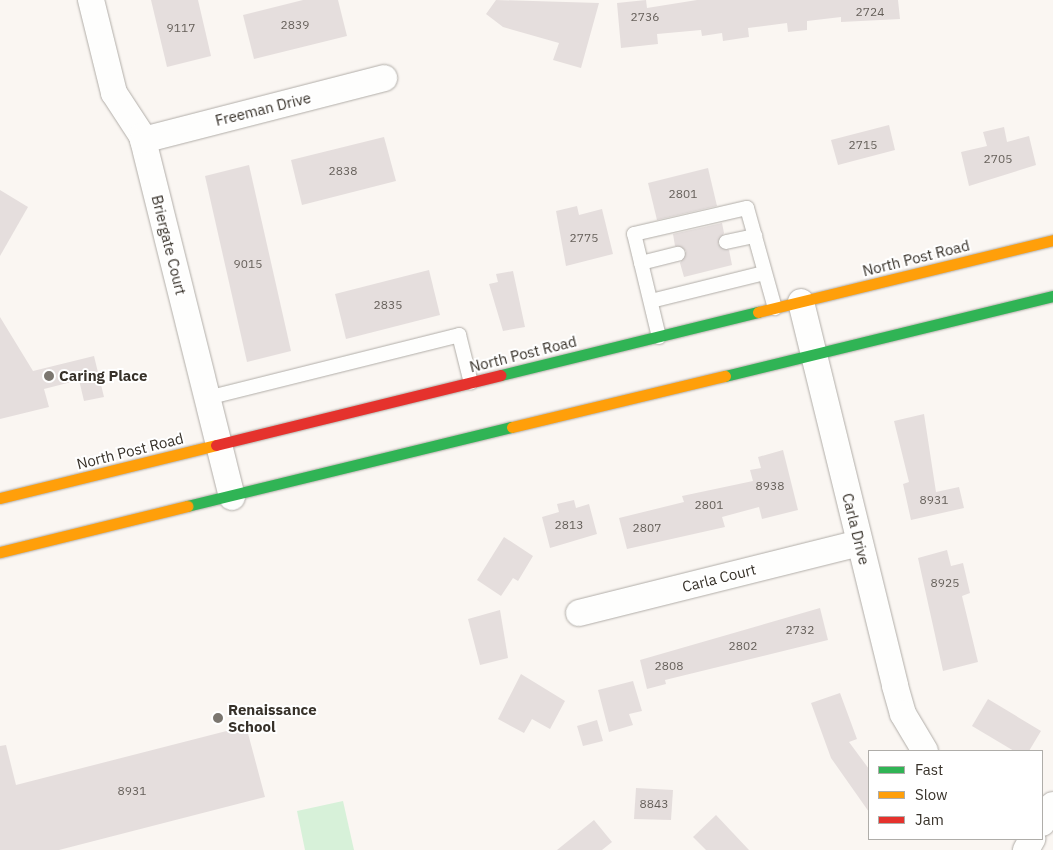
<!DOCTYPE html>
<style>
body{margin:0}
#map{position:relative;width:1053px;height:850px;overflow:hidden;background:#faf6f2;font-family:"IBM Plex Sans",sans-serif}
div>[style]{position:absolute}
.green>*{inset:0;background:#d7f1d9}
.building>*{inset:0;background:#e5dedd}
.roads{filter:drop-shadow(0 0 1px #b1ada8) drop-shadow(0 0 1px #b1ada8)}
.lane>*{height:14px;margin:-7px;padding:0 7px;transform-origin:7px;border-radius:7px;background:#fefefd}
.street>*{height:26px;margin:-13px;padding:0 13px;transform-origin:13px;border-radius:13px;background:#fefefd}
.fast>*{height:11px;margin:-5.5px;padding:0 5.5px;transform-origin:5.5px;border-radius:5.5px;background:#30b455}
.slow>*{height:11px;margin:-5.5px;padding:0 5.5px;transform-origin:5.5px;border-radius:5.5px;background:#ff9f0a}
.jam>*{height:11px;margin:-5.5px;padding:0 5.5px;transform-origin:5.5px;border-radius:5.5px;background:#e5322d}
.dots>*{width:14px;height:14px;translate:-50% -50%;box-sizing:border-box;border:2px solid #fff;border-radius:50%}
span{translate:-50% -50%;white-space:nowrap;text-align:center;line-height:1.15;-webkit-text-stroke:4px #fff;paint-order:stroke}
.number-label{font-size:12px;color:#655f59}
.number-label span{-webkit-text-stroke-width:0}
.street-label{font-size:15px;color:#373129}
.poi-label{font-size:15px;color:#373129;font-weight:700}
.left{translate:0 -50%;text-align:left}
.legend{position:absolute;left:868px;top:750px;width:175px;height:90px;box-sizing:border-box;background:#fff;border:1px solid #afada9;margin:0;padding:6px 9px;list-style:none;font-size:15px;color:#373129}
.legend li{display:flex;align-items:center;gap:10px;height:25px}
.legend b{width:25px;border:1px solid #afada9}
</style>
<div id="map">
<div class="green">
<i style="clip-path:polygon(343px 801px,354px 850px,305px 850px,297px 811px)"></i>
</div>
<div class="building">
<i style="clip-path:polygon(151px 0,198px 0,211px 56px,167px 67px)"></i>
<i style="clip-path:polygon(303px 0,338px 0,347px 36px,254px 59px,243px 15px)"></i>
<i style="clip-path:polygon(496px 0,599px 3px,581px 68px,553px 60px,559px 43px,503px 27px,486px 14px)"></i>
<i style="clip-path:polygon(646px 0,647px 8px,697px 0,898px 0,900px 19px,841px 22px,841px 17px,807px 21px,807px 30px,788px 32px,787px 23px,748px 28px,749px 37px,723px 41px,722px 33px,702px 36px,701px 30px,657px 34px,658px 44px,621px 48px,617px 3px)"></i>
<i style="clip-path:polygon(889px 125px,895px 150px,838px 165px,831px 140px)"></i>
<i style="clip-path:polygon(1004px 127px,1007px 142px,1029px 136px,1036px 165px,969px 186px,961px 152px,987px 146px,983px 132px)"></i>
<i style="clip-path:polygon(384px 137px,396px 181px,302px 205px,291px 160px)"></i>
<i style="clip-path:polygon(249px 165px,291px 351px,247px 362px,205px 176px)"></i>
<i style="clip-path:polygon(708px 168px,717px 206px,657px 220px,648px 183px)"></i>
<i style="clip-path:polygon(0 190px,28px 207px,0 256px)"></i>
<i style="clip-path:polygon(577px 206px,579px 215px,602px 209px,613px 254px,566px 266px,556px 211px)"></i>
<i style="clip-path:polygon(722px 223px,724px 233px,718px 244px,729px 250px,732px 265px,684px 277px,680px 263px,686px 251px,675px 246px,673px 234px)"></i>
<i style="clip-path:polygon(429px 270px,440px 315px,346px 339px,335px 294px)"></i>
<i style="clip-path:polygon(513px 271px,525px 327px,503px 331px,489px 284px,498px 282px,496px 274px)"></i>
<i style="clip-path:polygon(0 317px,33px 371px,94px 356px,104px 397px,84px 401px,79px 380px,44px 389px,49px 407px,0 419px)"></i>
<i style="clip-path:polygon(924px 414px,936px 492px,959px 487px,964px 508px,911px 520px,903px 484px,909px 482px,894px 421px)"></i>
<i style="clip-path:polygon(783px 450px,798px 510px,762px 519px,759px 507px,722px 517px,725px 527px,627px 549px,619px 518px,684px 502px,682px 496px,753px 481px,750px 470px,761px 468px,758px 457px)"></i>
<i style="clip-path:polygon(574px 500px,576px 508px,589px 504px,597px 534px,550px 548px,542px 517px,559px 512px,557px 504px)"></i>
<i style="clip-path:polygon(504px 537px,533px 556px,518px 581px,513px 578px,501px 596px,477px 580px)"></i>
<i style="clip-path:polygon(947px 550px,951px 566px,963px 563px,970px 593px,962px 596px,978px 662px,943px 671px,918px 558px)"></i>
<i style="clip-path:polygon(820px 608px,828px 640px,665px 680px,666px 684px,647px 689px,640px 660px)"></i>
<i style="clip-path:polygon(500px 610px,508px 658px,480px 665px,468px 619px)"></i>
<i style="clip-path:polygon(521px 674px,565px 701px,550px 729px,532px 719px,524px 733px,498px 719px)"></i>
<i style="clip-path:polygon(633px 681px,642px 711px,629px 714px,633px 725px,609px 732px,598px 690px)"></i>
<i style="clip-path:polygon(840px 693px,857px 739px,849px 742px,869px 769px,869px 812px,831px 758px,811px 703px)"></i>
<i style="clip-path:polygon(988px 699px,1041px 731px,1029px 751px,1014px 751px,972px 726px)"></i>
<i style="clip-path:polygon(597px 720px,603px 741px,583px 746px,577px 726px)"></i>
<i style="clip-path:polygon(246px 726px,265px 797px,59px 850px,0 850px,0 746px,6px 745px,16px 785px)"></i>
<i style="clip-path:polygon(636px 788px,673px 790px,671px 820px,634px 819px)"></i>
<i style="clip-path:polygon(716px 815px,749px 850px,706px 850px,693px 837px)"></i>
<i style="clip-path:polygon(594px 820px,612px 842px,602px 850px,557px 850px)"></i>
</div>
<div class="roads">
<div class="lane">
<i style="left:726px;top:242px;width:30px;rotate:-12deg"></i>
<i style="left:641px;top:263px;width:38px;rotate:-14deg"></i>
<i style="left:651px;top:301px;width:116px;rotate:-13.9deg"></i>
<i style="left:659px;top:337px;width:106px;rotate:-103.6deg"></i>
<i style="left:634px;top:234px;width:116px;rotate:-13deg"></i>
<i style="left:747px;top:208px;width:104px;rotate:74.4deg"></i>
<i style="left:207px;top:398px;width:260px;rotate:-14deg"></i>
<i style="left:459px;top:335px;width:49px;rotate:76deg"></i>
</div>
<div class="street">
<i style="left:91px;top:0;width:96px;rotate:76.1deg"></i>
<i style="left:114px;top:93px;width:51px;rotate:56.9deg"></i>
<i style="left:142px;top:136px;width:372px;rotate:76deg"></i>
<i style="left:143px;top:140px;width:249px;rotate:-14.4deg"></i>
<i style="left:801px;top:302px;width:395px;rotate:76.2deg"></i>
<i style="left:895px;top:686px;width:29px;rotate:74deg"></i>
<i style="left:903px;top:714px;width:43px;rotate:59.3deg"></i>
<i style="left:579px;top:613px;width:289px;rotate:-14deg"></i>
<i style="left:1042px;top:823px;width:21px;rotate:-59deg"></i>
<i style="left:1026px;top:850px;width:13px;rotate:-61deg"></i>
</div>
<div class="fast">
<i style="left:501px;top:375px;width:265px;rotate:-13.8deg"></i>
<i style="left:725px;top:376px;width:338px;rotate:-13.7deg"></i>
<i style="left:187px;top:506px;width:334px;rotate:-13.7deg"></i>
</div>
<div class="slow">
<i style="left:758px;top:312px;width:304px;rotate:-13.7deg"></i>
<i style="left:512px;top:427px;width:219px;rotate:-13.5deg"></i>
<i style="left:0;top:498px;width:222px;rotate:-13.8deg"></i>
<i style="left:0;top:552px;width:193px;rotate:-13.8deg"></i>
</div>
<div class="jam">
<i style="left:216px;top:445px;width:293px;rotate:-13.8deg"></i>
</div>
</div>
<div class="dots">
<i style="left:49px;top:376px;background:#7b766f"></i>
<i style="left:218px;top:718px;background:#7b766f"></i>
</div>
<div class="number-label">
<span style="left:870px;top:12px">2724</span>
<span style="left:645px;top:17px">2736</span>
<span style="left:295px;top:25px">2839</span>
<span style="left:181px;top:28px">9117</span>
<span style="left:863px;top:145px">2715</span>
<span style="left:998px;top:159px">2705</span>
<span style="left:343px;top:171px">2838</span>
<span style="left:683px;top:194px">2801</span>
<span style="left:584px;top:238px">2775</span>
<span style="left:248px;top:264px">9015</span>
<span style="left:388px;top:305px">2835</span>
<span style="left:770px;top:486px">8938</span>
<span style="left:934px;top:500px">8931</span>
<span style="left:709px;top:505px">2801</span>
<span style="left:569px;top:525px">2813</span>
<span style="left:647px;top:528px">2807</span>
<span style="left:945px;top:583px">8925</span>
<span style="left:800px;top:630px">2732</span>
<span style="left:743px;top:646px">2802</span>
<span style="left:669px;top:666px">2808</span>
<span style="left:132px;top:791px">8931</span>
<span style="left:654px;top:804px">8843</span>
</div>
<div class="street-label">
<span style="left:263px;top:109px;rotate:-14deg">Freeman Drive</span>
<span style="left:169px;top:245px;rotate:76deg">Briergate Court</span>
<span style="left:916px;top:258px;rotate:-14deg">North Post Road</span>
<span style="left:523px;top:354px;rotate:-14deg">North Post Road</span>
<span style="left:130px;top:451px;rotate:-14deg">North Post Road</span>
<span style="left:856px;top:529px;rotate:76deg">Carla Drive</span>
<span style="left:719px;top:578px;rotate:-14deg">Carla Court</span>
</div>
<div class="poi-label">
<span class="left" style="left:59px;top:376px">Caring Place</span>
<span class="left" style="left:228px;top:718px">Renaissance<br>School</span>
</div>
<ul class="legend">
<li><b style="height:6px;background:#30b455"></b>Fast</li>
<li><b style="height:6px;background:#ff9f0a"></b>Slow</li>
<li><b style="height:6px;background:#e5322d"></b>Jam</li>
</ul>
</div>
